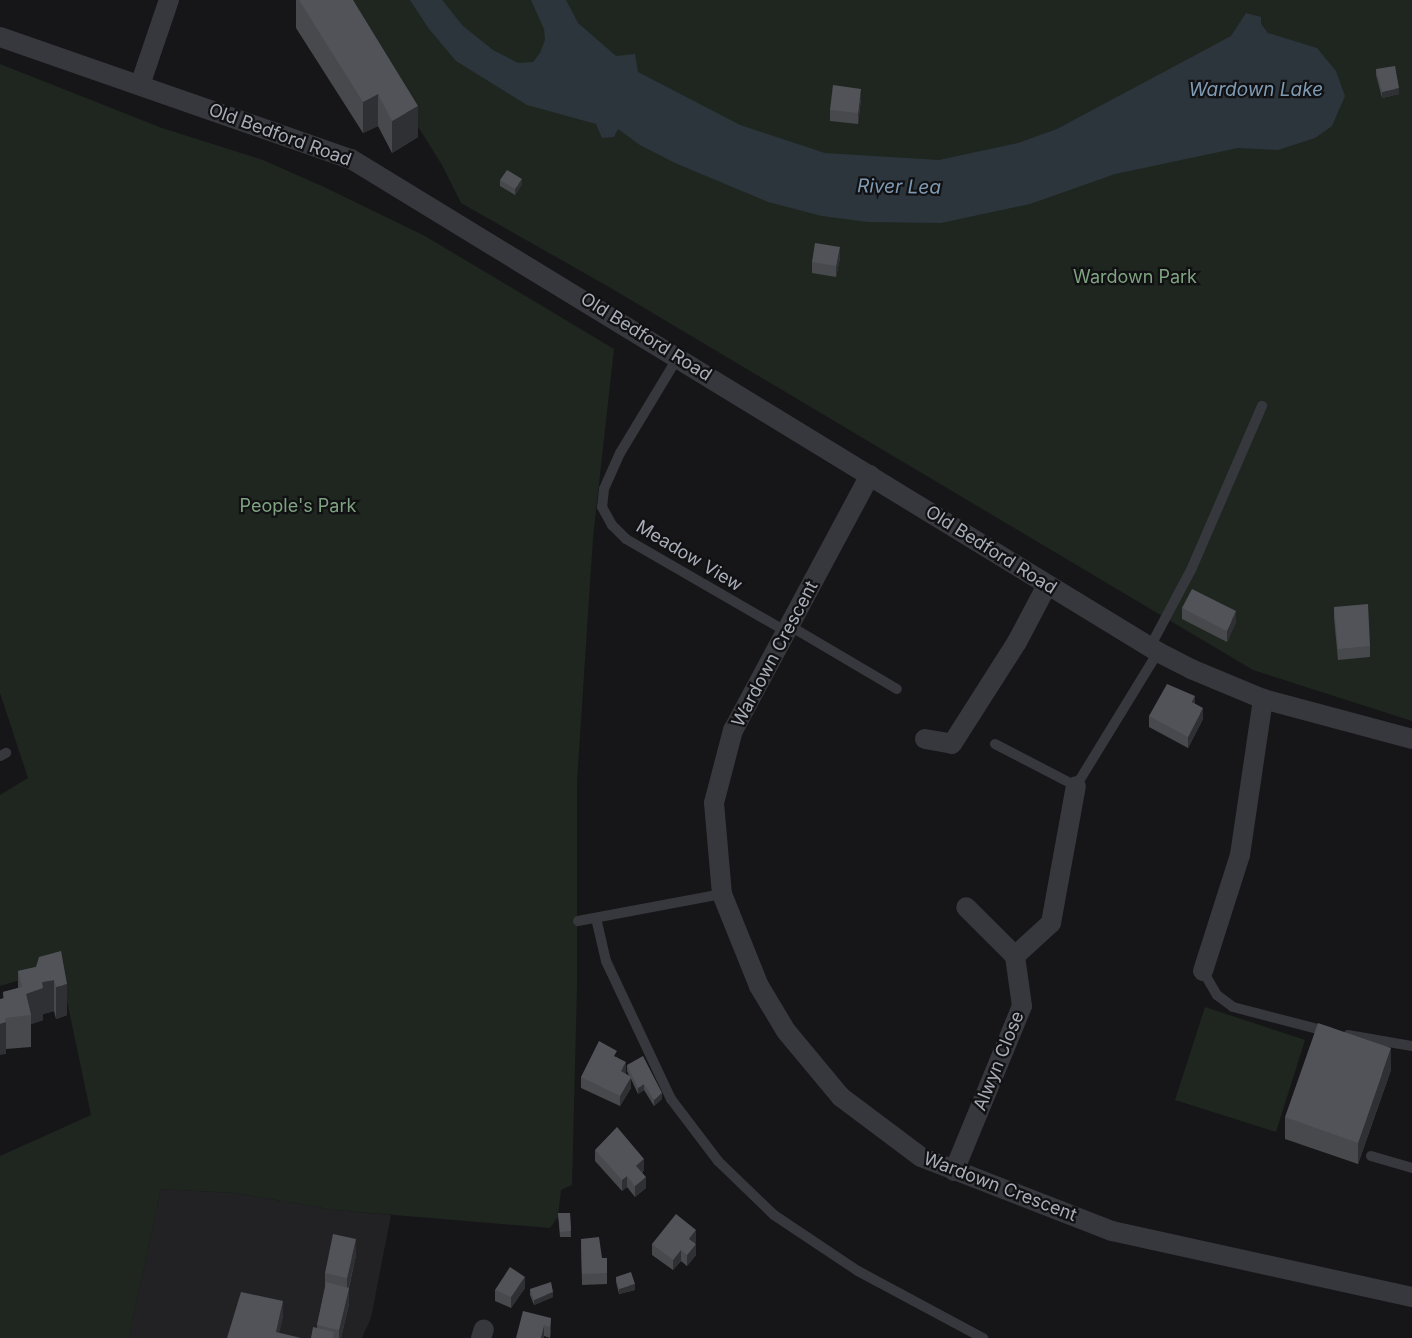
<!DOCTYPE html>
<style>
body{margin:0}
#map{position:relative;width:1412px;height:1338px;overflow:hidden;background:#161618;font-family:Inter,sans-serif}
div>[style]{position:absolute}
.built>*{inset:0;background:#222225}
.green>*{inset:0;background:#1e261f}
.water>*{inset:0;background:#2c353c}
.lane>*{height:10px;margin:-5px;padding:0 5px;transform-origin:5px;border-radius:5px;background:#37383d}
.street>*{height:20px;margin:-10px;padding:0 10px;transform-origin:10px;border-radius:10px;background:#37383d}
.wall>*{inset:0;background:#47494d}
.shaded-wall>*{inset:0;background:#2f3033}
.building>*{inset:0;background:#525359}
span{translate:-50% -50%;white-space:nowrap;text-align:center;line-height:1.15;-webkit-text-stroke:4.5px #111113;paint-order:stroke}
.street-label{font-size:18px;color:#a8adb8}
.park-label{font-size:18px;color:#7fa381}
.water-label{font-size:19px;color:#7f9bb3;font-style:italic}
</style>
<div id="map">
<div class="built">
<i style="clip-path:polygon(161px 1189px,234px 1193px,335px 1210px,391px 1215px,371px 1318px,362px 1338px,129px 1338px)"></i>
</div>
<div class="green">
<i style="clip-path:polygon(339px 0,1412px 0,1412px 721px,1253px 670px,609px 287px,461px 203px,442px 165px)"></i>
<i style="clip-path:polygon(0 64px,162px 128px,263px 160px,324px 187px,425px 236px,614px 349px,593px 538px,577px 782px,577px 988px,572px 1185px,561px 1190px,558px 1217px,550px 1228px,335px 1210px,234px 1193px,161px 1189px,129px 1338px,0 1338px,0 1156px,91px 1115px,60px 968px,0 986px,0 795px,28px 778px,0 693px)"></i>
<i style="clip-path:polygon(1205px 1007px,1305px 1040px,1276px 1132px,1175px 1100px)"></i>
</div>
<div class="water">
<i style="clip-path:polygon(410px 0,442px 0,463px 26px,493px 50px,518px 63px,533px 62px,540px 53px,545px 40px,544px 29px,531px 0,566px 0,578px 23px,616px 56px,635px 54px,638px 72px,740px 125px,825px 153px,939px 160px,1018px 143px,1057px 129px,1231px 36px,1246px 13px,1261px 17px,1261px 24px,1268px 33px,1317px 48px,1336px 71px,1345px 96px,1332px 126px,1315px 138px,1278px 150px,1238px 148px,1115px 174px,1030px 204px,941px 223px,868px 222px,822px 216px,768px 202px,675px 163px,640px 145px,618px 129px,614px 137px,602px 138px,596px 124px,527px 105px,456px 61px,429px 29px)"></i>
</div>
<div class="lane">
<i style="left:678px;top:357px;width:112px;rotate:121.1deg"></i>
<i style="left:620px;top:453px;width:39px;rotate:114deg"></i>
<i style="left:604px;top:489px;width:18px;rotate:96deg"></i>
<i style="left:602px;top:507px;width:21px;rotate:61deg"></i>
<i style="left:612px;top:525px;width:20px;rotate:45deg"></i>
<i style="left:626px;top:539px;width:186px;rotate:30deg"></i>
<i style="left:790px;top:626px;width:124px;rotate:30.5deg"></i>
<i style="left:1150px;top:647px;width:87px;rotate:-62deg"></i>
<i style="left:1191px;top:570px;width:179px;rotate:-66.6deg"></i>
<i style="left:995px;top:744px;width:91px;rotate:27.4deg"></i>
<i style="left:1076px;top:786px;width:157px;rotate:-58.5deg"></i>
<i style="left:0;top:756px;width:7px;rotate:-27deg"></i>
<i style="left:596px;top:918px;width:44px;rotate:76.9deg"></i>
<i style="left:606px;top:961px;width:153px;rotate:64.8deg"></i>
<i style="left:671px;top:1099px;width:78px;rotate:52.8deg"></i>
<i style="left:718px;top:1161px;width:78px;rotate:44deg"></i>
<i style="left:774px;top:1215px;width:101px;rotate:33.7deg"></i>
<i style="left:858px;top:1271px;width:142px;rotate:28.2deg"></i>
<i style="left:578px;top:921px;width:147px;rotate:-10.6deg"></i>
<i style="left:1203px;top:971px;width:28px;rotate:60deg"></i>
<i style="left:1217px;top:995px;width:20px;rotate:37deg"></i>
<i style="left:1233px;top:1007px;width:99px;rotate:14.6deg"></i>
<i style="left:1348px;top:1035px;width:65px;rotate:9.8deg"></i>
<i style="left:1371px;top:1156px;width:43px;rotate:16.3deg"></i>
</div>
<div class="street">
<i style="left:0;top:37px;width:372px;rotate:19.2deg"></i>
<i style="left:351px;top:159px;width:946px;rotate:31.42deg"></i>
<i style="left:1158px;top:652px;width:37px;rotate:27deg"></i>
<i style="left:1191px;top:669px;width:78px;rotate:22.6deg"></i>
<i style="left:1263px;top:699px;width:154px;rotate:15deg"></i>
<i style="left:140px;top:85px;width:90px;rotate:-71.2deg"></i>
<i style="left:870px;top:475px;width:289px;rotate:118.2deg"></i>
<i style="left:733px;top:730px;width:75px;rotate:104.6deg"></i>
<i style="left:714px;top:803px;width:91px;rotate:85deg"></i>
<i style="left:722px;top:894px;width:99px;rotate:68.1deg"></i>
<i style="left:759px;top:986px;width:52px;rotate:59deg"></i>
<i style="left:786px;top:1031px;width:86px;rotate:50.2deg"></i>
<i style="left:841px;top:1097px;width:100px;rotate:36.9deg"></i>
<i style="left:921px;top:1157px;width:205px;rotate:21.2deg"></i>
<i style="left:1112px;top:1231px;width:307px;rotate:12.4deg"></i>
<i style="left:925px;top:739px;width:27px;rotate:10deg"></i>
<i style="left:952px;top:744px;width:121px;rotate:-57.5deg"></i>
<i style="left:1017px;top:642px;width:64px;rotate:-62.2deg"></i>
<i style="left:1015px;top:956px;width:49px;rotate:-42.5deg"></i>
<i style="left:1051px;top:923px;width:139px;rotate:-79.7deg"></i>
<i style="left:1203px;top:971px;width:122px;rotate:-72.3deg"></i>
<i style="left:1240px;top:855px;width:158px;rotate:-81.6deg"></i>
<i style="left:954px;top:1171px;width:178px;rotate:-67.6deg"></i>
<i style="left:1022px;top:1006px;width:50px;rotate:-98deg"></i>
<i style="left:1015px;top:956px;width:69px;rotate:-135deg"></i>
<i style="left:481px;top:1338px;width:9px;rotate:-72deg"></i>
</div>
<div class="wall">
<i style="clip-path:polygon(296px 0,353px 0,418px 137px,392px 153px,378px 126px,363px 133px,296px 28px)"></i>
<i style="clip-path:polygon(1376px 69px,1399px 94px,1382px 98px,1376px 75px)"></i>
<i style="clip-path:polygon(861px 100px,858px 124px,830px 121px,830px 110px)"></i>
<i style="clip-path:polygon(500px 180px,522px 184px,515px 195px,500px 186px)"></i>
<i style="clip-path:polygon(840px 258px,836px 277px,812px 273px,812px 262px)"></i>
<i style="clip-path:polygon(1334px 607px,1370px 646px,1370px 657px,1338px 660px,1334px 618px)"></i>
<i style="clip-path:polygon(1182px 608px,1236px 622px,1227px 642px,1182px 619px)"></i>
<i style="clip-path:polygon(1195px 704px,1203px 719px,1188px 748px,1149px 727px,1149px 716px)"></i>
<i style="clip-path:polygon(61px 951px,67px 1015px,56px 1019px,54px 1011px,43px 1014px,43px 1020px,31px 1024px,31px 1047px,6px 1049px,6px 1054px,3px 992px,18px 988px,18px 971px,36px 967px)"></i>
<i style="clip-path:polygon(617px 1057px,626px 1073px,626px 1074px,629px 1076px,627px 1071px,627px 1065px,662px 1099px,654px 1106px,644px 1090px,638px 1094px,631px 1079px,631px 1088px,620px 1106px,581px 1088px,581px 1077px)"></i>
<i style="clip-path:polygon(1391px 1070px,1358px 1164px,1285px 1139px,1285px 1117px)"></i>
<i style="clip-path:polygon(595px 1150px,644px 1170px,642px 1173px,646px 1188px,635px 1197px,627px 1187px,622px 1191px,595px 1161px)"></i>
<i style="clip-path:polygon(558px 1213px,570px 1213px,571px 1237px,560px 1237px)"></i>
<i style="clip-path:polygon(581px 1239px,602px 1258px,607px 1258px,607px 1284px,582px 1285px)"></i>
<i style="clip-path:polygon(696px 1241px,695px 1243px,696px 1255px,687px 1266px,681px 1261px,673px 1270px,652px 1255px,652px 1244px)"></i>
<i style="clip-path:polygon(356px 1255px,349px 1288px,349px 1304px,341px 1338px,311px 1338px,317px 1328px,317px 1325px,325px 1289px,325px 1273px)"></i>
<i style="clip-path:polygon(616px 1277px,635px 1290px,619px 1294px,616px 1282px)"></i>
<i style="clip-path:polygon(525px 1288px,511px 1308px,495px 1301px,495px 1290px)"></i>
<i style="clip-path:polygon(530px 1289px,553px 1297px,534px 1305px,530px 1295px)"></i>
<i style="clip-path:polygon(551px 1318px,551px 1329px,550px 1338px,544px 1336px,516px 1338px)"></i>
</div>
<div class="shaded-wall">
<i style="clip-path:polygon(1399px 88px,1399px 94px,1382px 98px,1382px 92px)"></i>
<i style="clip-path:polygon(861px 89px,861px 100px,858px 124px,858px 113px)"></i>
<i style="clip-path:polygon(378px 94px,378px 126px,363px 133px,363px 102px)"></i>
<i style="clip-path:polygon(418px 106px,418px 137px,392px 153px,392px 121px)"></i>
<i style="clip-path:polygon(522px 179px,522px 184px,515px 195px,515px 189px)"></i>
<i style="clip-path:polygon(840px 247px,840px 258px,836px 277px,836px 266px)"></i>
<i style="clip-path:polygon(1236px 611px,1236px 622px,1227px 642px,1227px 631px)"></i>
<i style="clip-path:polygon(1195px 696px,1195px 707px,1192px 702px)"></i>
<i style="clip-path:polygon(1203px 708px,1203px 719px,1188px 748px,1188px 737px)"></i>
<i style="clip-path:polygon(54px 980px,54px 1011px,43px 1014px,43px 1020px,31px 1024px,31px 1015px,26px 994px,42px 982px)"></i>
<i style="clip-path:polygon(67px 984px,67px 1015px,56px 1019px,56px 987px)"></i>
<i style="clip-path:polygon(6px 1022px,6px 1054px,0 1055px,0 1024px)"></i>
<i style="clip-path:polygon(1391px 1048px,1391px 1070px,1358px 1164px,1358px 1143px)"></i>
<i style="clip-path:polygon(626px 1062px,626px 1073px,621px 1082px,621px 1071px)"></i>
<i style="clip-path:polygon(631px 1077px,631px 1088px,620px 1106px,620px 1096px)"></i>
<i style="clip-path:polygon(644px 1084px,644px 1090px,638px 1094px,638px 1088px)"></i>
<i style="clip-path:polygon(662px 1093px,662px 1099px,654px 1106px,654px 1100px)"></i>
<i style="clip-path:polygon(644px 1159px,644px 1170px,636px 1177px,636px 1166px)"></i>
<i style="clip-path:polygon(627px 1176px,627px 1187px,622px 1191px,622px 1180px)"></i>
<i style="clip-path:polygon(646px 1177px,646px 1188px,635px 1197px,635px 1186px)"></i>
<i style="clip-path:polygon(696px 1230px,696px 1241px,689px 1250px,689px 1239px)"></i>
<i style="clip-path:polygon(356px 1239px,356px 1255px,347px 1294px,347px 1278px)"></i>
<i style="clip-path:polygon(696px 1244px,696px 1255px,687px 1266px,687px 1255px)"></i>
<i style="clip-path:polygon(681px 1250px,681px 1261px,673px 1270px,673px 1260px)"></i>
<i style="clip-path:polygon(525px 1277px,525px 1288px,511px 1308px,511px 1297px)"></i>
<i style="clip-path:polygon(635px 1284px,635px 1290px,619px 1294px,619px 1289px)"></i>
<i style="clip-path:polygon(349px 1288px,349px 1304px,341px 1338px,339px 1338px,339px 1330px)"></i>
<i style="clip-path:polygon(553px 1292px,553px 1297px,534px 1305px,534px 1300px)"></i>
<i style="clip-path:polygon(283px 1301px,283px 1318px,278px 1338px,276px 1332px)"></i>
<i style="clip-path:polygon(551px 1318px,551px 1329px,550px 1338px,550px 1327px)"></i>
<i style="clip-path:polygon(544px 1325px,544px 1338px,541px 1338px)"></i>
</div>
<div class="building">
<i style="clip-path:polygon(299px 0,353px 0,418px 106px,392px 121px,378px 94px,363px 102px)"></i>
<i style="clip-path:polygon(1395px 66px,1399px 88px,1382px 92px,1376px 69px)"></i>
<i style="clip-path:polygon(833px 85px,861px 89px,858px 113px,830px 110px)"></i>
<i style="clip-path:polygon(507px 170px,522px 179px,515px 189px,500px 180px)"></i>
<i style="clip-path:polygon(815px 243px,840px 247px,836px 266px,812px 262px)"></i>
<i style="clip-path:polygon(1192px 589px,1236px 611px,1227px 631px,1182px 608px)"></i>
<i style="clip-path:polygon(1368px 604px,1370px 646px,1338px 649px,1334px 607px)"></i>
<i style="clip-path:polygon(1167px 684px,1195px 696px,1192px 702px,1203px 708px,1188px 737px,1149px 716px)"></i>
<i style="clip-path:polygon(61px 951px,67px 984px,56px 987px,54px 980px,42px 982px,43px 988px,26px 994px,31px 1015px,5px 1018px,6px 1022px,0 1024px,0 999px,4px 998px,3px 992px,22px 987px,18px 971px,36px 967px,39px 957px)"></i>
<i style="clip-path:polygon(1318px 1023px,1391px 1048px,1358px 1143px,1285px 1117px)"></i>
<i style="clip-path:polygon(599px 1041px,617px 1051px,614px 1056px,626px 1062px,621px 1071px,631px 1077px,620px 1096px,581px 1077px)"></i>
<i style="clip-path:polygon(643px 1056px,662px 1093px,654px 1100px,644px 1084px,638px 1088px,627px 1065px)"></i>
<i style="clip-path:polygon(617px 1127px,644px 1159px,636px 1166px,646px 1177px,635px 1186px,627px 1176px,622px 1180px,595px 1150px)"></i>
<i style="clip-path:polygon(558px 1213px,570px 1213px,571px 1231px,560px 1232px)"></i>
<i style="clip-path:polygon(676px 1214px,696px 1230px,689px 1239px,696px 1244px,687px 1255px,681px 1250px,673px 1260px,652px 1244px)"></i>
<i style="clip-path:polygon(333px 1234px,356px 1239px,347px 1278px,325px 1273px)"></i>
<i style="clip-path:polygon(599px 1237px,602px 1258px,607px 1258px,607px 1273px,582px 1274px,581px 1239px)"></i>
<i style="clip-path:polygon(510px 1267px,525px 1277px,511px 1297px,495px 1290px)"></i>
<i style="clip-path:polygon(631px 1272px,635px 1284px,619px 1289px,616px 1277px)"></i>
<i style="clip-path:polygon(326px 1282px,349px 1288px,339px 1330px,317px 1325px)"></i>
<i style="clip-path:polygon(551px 1282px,553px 1292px,534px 1300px,530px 1289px)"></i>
<i style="clip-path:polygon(241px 1292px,283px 1301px,276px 1332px,301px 1338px,227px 1338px)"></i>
<i style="clip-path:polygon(523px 1311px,551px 1318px,550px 1327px,544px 1325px,541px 1338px,516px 1338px)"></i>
<i style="clip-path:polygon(313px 1327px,334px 1332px,333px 1338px,311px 1338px)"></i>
</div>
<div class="street-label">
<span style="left:280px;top:135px;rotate:20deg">Old Bedford Road</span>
<span style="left:646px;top:337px;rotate:32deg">Old Bedford Road</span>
<span style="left:991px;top:550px;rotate:32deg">Old Bedford Road</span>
<span style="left:689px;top:556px;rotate:31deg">Meadow View</span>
<span style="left:775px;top:654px;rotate:-62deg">Wardown Crescent</span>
<span style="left:999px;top:1061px;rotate:-68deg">Alwyn Close</span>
<span style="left:1000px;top:1187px;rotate:21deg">Wardown Crescent</span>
</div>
<div class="park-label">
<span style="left:1135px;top:277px">Wardown Park</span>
<span style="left:298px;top:506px">People's Park</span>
</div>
<div class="water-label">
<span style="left:1256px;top:90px">Wardown Lake</span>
<span style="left:899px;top:187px;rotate:1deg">River Lea</span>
</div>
</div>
